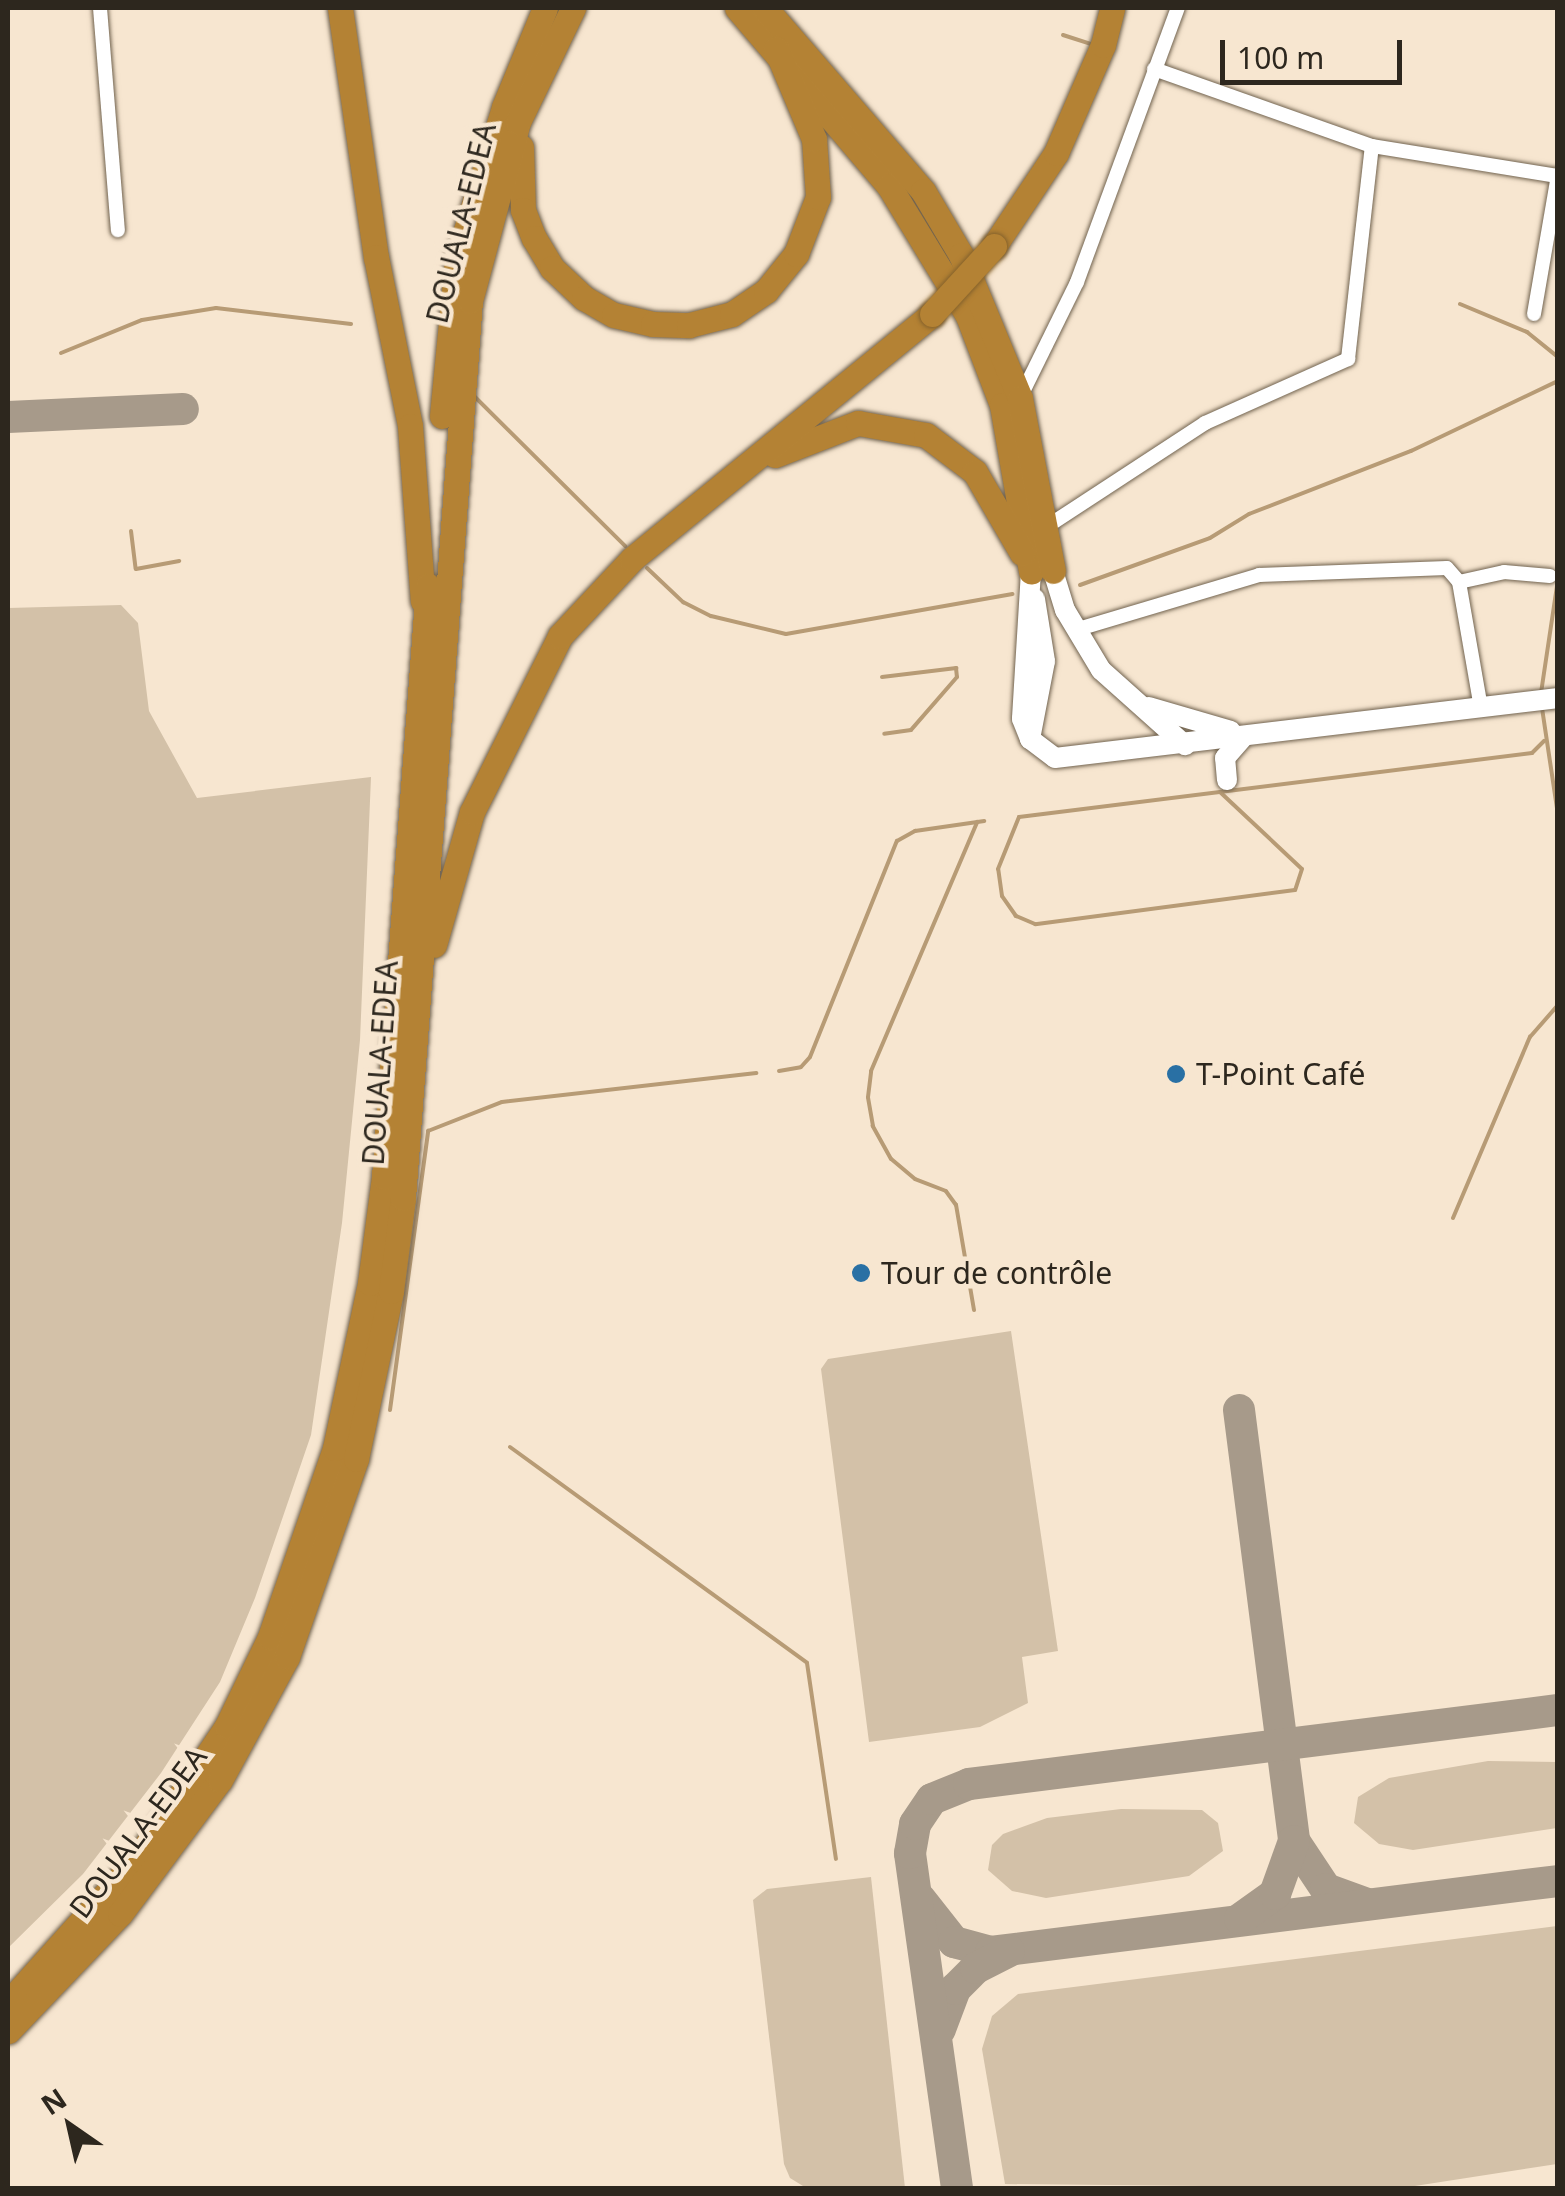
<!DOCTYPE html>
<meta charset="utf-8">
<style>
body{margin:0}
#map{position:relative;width:1565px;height:2196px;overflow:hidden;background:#f7e6d0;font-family:"Noto Sans",sans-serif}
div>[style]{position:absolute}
.green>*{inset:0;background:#d3c1a8}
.stream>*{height:4px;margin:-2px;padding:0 2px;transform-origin:2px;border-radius:2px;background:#b79b75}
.taxiway>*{height:32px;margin:-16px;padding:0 16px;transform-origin:16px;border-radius:16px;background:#a79a8a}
.roads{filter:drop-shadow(0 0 2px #71634f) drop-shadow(0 0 2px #71634f)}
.street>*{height:14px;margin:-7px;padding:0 7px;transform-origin:7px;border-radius:7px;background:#fff}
.secondary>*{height:20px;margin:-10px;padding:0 10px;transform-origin:10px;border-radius:10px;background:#fff}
.highway>*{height:25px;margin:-12.5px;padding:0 12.5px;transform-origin:12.5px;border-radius:12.5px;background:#b48234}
.bridges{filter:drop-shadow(0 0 2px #85622c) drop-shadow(0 0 2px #85622c)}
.highway-bridge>*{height:25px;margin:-12.5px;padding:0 12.5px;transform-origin:12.5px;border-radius:12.5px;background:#b48234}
.dots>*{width:28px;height:28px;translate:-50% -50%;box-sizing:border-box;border:5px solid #f7e6d0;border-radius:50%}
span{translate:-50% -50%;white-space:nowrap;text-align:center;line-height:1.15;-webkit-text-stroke:9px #f7e6d0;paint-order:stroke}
.street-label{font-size:30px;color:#2d271e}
.poi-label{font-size:30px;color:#2d271e}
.left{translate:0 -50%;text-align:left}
.frame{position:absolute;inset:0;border:10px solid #2d271e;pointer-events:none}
.north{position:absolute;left:20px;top:2076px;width:100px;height:100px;-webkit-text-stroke:8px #f7e6d0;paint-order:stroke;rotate:326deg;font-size:28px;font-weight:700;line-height:40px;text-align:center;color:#2d271e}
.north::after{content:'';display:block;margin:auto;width:35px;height:45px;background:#2d271e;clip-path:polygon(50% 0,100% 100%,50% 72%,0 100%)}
.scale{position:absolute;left:1220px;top:40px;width:182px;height:45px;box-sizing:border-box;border:5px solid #2d271e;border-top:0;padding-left:12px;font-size:30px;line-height:35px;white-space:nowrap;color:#2d271e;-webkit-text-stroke:8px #f7e6d0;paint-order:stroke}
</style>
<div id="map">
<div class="green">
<i style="clip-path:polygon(121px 605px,138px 623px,149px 711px,197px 798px,371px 777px,360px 1040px,342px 1223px,311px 1435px,255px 1598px,220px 1682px,161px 1773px,83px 1874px,8px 1948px,8px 608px)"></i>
<i style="clip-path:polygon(1011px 1331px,1058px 1651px,1022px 1657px,1028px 1703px,980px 1727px,869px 1742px,821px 1369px,828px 1359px)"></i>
<i style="clip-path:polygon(1488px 1761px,1557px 1762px,1557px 1828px,1413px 1850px,1379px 1844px,1354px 1823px,1358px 1797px,1389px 1778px)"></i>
<i style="clip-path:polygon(1121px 1809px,1202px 1810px,1218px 1823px,1223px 1851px,1189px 1876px,1046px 1898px,1012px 1891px,988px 1870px,992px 1845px,1003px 1834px,1047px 1818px)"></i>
<i style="clip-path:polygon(871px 1877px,905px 2188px,803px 2186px,790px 2178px,784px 2164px,753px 1900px,767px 1889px)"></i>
<i style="clip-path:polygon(1557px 1926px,1557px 2164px,1402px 2188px,1005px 2184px,982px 2049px,992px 2016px,1018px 1994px)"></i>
</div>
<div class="stream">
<i style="left:1063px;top:35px;width:29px;rotate:18deg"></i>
<i style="left:1460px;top:304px;width:73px;rotate:22.7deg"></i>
<i style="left:1527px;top:332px;width:40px;rotate:39deg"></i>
<i style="left:61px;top:353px;width:87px;rotate:-22.2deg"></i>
<i style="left:142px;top:320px;width:75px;rotate:-9.2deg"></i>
<i style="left:216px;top:308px;width:136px;rotate:6.8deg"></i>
<i style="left:472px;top:394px;width:216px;rotate:44.8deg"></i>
<i style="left:131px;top:531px;width:38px;rotate:83deg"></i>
<i style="left:136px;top:569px;width:44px;rotate:-10.5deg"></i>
<i style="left:647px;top:568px;width:50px;rotate:43.4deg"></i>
<i style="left:683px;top:602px;width:31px;rotate:27deg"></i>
<i style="left:711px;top:616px;width:77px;rotate:13.5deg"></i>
<i style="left:786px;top:634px;width:230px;rotate:-10deg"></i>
<i style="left:1080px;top:585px;width:138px;rotate:-19.9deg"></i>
<i style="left:1210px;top:538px;width:46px;rotate:-31.6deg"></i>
<i style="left:1249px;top:514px;width:174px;rotate:-21.3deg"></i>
<i style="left:1411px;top:451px;width:163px;rotate:-25.5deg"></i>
<i style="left:882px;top:677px;width:75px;rotate:-6.9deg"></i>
<i style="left:956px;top:668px;width:9px;rotate:84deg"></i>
<i style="left:957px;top:677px;width:70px;rotate:131deg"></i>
<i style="left:911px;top:730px;width:27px;rotate:172deg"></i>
<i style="left:1541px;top:693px;width:115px;rotate:-81.5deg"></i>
<i style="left:1542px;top:708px;width:108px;rotate:81.5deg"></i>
<i style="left:1220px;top:792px;width:112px;rotate:43.2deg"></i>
<i style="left:1302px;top:869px;width:22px;rotate:108deg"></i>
<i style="left:1295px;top:890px;width:262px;rotate:172.5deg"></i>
<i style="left:1035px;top:924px;width:21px;rotate:-157deg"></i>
<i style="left:1016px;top:916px;width:24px;rotate:-125deg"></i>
<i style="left:1002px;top:896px;width:27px;rotate:-98deg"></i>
<i style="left:998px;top:869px;width:56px;rotate:-68deg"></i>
<i style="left:1019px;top:817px;width:517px;rotate:-7.11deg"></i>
<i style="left:1532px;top:753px;width:17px;rotate:-45deg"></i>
<i style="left:779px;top:1071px;width:22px;rotate:-10deg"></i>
<i style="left:801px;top:1067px;width:13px;rotate:-48deg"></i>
<i style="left:810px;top:1057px;width:233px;rotate:-68.1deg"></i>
<i style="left:897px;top:841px;width:21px;rotate:-29deg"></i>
<i style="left:915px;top:831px;width:70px;rotate:-8.2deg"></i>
<i style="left:1453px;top:1218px;width:197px;rotate:-67deg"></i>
<i style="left:1530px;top:1037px;width:43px;rotate:-48.8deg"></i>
<i style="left:974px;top:1310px;width:107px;rotate:-99.7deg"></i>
<i style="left:956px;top:1205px;width:17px;rotate:-126deg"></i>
<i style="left:946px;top:1191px;width:33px;rotate:-159deg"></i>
<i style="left:915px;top:1179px;width:31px;rotate:-140deg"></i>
<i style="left:891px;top:1159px;width:38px;rotate:-119deg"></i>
<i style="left:873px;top:1126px;width:29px;rotate:-100deg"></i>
<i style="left:868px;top:1097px;width:26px;rotate:-83deg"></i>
<i style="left:871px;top:1071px;width:271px;rotate:-66.9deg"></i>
<i style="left:390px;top:1410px;width:282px;rotate:-82.2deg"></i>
<i style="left:428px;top:1131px;width:79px;rotate:-21.4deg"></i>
<i style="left:502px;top:1102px;width:256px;rotate:-6.5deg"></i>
<i style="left:510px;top:1447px;width:367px;rotate:36deg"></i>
<i style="left:807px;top:1663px;width:198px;rotate:81.6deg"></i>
</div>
<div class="taxiway">
<i style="left:8px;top:417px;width:175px;rotate:-2.6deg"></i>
<i style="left:1239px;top:1410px;width:434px;rotate:82.7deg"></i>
<i style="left:1294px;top:1841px;width:58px;rotate:56.3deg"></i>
<i style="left:1326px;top:1889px;width:44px;rotate:20.1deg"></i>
<i style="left:920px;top:1899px;width:55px;rotate:51.7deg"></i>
<i style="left:954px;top:1942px;width:38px;rotate:15deg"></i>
<i style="left:991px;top:1952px;width:571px;rotate:-7.14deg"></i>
<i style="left:1240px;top:1919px;width:43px;rotate:-35.5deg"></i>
<i style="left:1275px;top:1894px;width:56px;rotate:-70.3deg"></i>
<i style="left:940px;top:2029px;width:43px;rotate:-69.4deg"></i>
<i style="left:955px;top:1989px;width:30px;rotate:-45deg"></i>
<i style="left:976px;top:1968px;width:37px;rotate:-27deg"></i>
<i style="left:957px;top:2188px;width:338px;rotate:-98deg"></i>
<i style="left:910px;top:1853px;width:29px;rotate:-80deg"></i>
<i style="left:915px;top:1824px;width:30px;rotate:-56deg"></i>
<i style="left:932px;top:1799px;width:40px;rotate:-22deg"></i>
<i style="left:969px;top:1784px;width:594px;rotate:-7.16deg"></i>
</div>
<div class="roads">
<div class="street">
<i style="left:100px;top:8px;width:223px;rotate:85.4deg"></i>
<i style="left:1154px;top:69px;width:231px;rotate:19.5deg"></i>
<i style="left:1372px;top:146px;width:187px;rotate:9.2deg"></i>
<i style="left:1534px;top:314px;width:141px;rotate:-80.2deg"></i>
<i style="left:1020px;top:398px;width:129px;rotate:-63.8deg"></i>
<i style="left:1077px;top:282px;width:292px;rotate:-69.8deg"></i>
<i style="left:1040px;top:531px;width:197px;rotate:-33.2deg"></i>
<i style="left:1205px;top:423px;width:157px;rotate:-24.1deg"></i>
<i style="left:1348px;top:359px;width:214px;rotate:-83.6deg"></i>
<i style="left:1459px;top:582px;width:46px;rotate:-12.5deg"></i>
<i style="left:1504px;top:572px;width:46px;rotate:5deg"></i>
<i style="left:1075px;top:630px;width:192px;rotate:-16.6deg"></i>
<i style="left:1259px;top:575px;width:188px;rotate:-2.1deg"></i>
<i style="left:1447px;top:568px;width:18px;rotate:49deg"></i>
<i style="left:1459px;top:582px;width:128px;rotate:80.1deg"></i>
</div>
<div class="secondary">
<i style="left:1031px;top:571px;width:148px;rotate:93.5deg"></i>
<i style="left:1022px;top:719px;width:22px;rotate:68deg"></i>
<i style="left:1030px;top:739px;width:31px;rotate:37deg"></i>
<i style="left:1055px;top:758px;width:507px;rotate:-6.8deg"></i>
<i style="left:1053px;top:571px;width:41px;rotate:72.9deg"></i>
<i style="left:1065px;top:610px;width:70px;rotate:59deg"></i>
<i style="left:1101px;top:670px;width:113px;rotate:41.8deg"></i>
<i style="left:1149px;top:707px;width:85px;rotate:16.3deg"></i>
<i style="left:1030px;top:739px;width:79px;rotate:-79.1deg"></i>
<i style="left:1045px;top:661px;width:63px;rotate:-99.2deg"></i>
<i style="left:1227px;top:780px;width:22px;rotate:-95deg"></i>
<i style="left:1225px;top:758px;width:29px;rotate:-49deg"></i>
</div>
<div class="highway">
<i style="left:340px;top:8px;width:252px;rotate:81.8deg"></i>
<i style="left:376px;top:257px;width:172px;rotate:78.6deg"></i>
<i style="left:410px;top:426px;width:175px;rotate:85.8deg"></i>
<i style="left:737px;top:8px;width:234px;rotate:49.5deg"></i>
<i style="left:889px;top:186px;width:152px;rotate:58.7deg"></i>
<i style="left:968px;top:316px;width:95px;rotate:69.1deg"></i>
<i style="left:1002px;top:405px;width:169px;rotate:80.1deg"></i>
<i style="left:765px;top:8px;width:242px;rotate:49.2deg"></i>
<i style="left:923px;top:191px;width:74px;rotate:59.3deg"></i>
<i style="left:961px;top:255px;width:155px;rotate:67.6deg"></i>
<i style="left:1020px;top:398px;width:176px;rotate:79.2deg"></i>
<i style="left:521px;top:147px;width:63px;rotate:88.2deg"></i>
<i style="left:523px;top:210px;width:30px;rotate:69deg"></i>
<i style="left:534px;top:238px;width:35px;rotate:59deg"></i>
<i style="left:552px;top:268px;width:44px;rotate:43.2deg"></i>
<i style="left:584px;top:298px;width:34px;rotate:30deg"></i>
<i style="left:614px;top:315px;width:40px;rotate:13deg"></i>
<i style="left:653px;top:324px;width:36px;rotate:2deg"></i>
<i style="left:689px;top:325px;width:44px;rotate:-14.3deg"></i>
<i style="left:732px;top:314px;width:41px;rotate:-34.1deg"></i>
<i style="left:766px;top:291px;width:48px;rotate:-51deg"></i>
<i style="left:796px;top:254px;width:61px;rotate:-68.9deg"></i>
<i style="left:818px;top:197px;width:58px;rotate:-93.9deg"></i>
<i style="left:814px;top:139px;width:98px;rotate:-112.9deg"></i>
<i style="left:994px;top:246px;width:112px;rotate:-56.3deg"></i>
<i style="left:1056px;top:153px;width:118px;rotate:-66.5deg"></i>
<i style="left:1103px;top:45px;width:38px;rotate:-76deg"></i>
<i style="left:442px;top:416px;width:158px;rotate:-84.5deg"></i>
<i style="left:457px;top:259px;width:159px;rotate:-72.8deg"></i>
<i style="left:504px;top:107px;width:107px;rotate:-67.5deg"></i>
<i style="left:775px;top:455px;width:89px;rotate:-21.1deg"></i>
<i style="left:858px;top:423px;width:69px;rotate:10deg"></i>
<i style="left:926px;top:435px;width:61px;rotate:37.1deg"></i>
<i style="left:975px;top:472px;width:94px;rotate:59.9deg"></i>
<i style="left:434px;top:945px;width:138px;rotate:-74.1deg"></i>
<i style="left:472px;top:812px;width:197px;rotate:-63.4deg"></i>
<i style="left:560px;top:636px;width:105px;rotate:-46.9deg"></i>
<i style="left:632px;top:559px;width:387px;rotate:-39.2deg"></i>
<i style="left:8px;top:2003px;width:195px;rotate:-48.1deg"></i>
<i style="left:138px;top:1858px;width:159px;rotate:-56deg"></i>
<i style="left:227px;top:1726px;width:99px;rotate:-64.2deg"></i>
<i style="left:270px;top:1637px;width:200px;rotate:-71deg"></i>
<i style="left:335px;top:1448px;width:169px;rotate:-78deg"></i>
<i style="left:370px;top:1283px;width:107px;rotate:-82.5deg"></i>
<i style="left:384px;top:1177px;width:593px;rotate:-85.74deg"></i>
<i style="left:8px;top:2031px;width:162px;rotate:-46.3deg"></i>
<i style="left:120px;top:1914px;width:167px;rotate:-53.3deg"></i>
<i style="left:220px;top:1780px;width:140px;rotate:-61.4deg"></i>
<i style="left:287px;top:1657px;width:210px;rotate:-70.8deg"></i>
<i style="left:356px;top:1459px;width:172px;rotate:-78.2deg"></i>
<i style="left:391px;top:1291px;width:94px;rotate:-82.6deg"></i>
<i style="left:403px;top:1198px;width:899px;rotate:-85.73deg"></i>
<i style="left:470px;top:301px;width:185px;rotate:-75deg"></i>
<i style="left:518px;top:122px;width:127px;rotate:-64.2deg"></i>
</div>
</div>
<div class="bridges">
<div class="highway-bridge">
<i style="left:932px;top:314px;width:92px;rotate:-47.6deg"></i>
</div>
</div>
<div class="dots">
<i style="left:1176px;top:1074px;background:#2970a4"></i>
<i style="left:861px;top:1273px;background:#2970a4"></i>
</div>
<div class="street-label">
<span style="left:461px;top:223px;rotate:-76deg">DOUALA-EDEA</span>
<span style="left:380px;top:1063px;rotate:-86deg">DOUALA-EDEA</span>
<span style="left:138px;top:1832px;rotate:-53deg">DOUALA-EDEA</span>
</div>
<div class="poi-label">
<span class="left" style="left:1196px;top:1074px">T-Point Café</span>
<span class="left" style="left:881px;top:1273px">Tour de contrôle</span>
</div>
<div class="frame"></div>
<div class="north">N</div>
<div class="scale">100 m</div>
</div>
